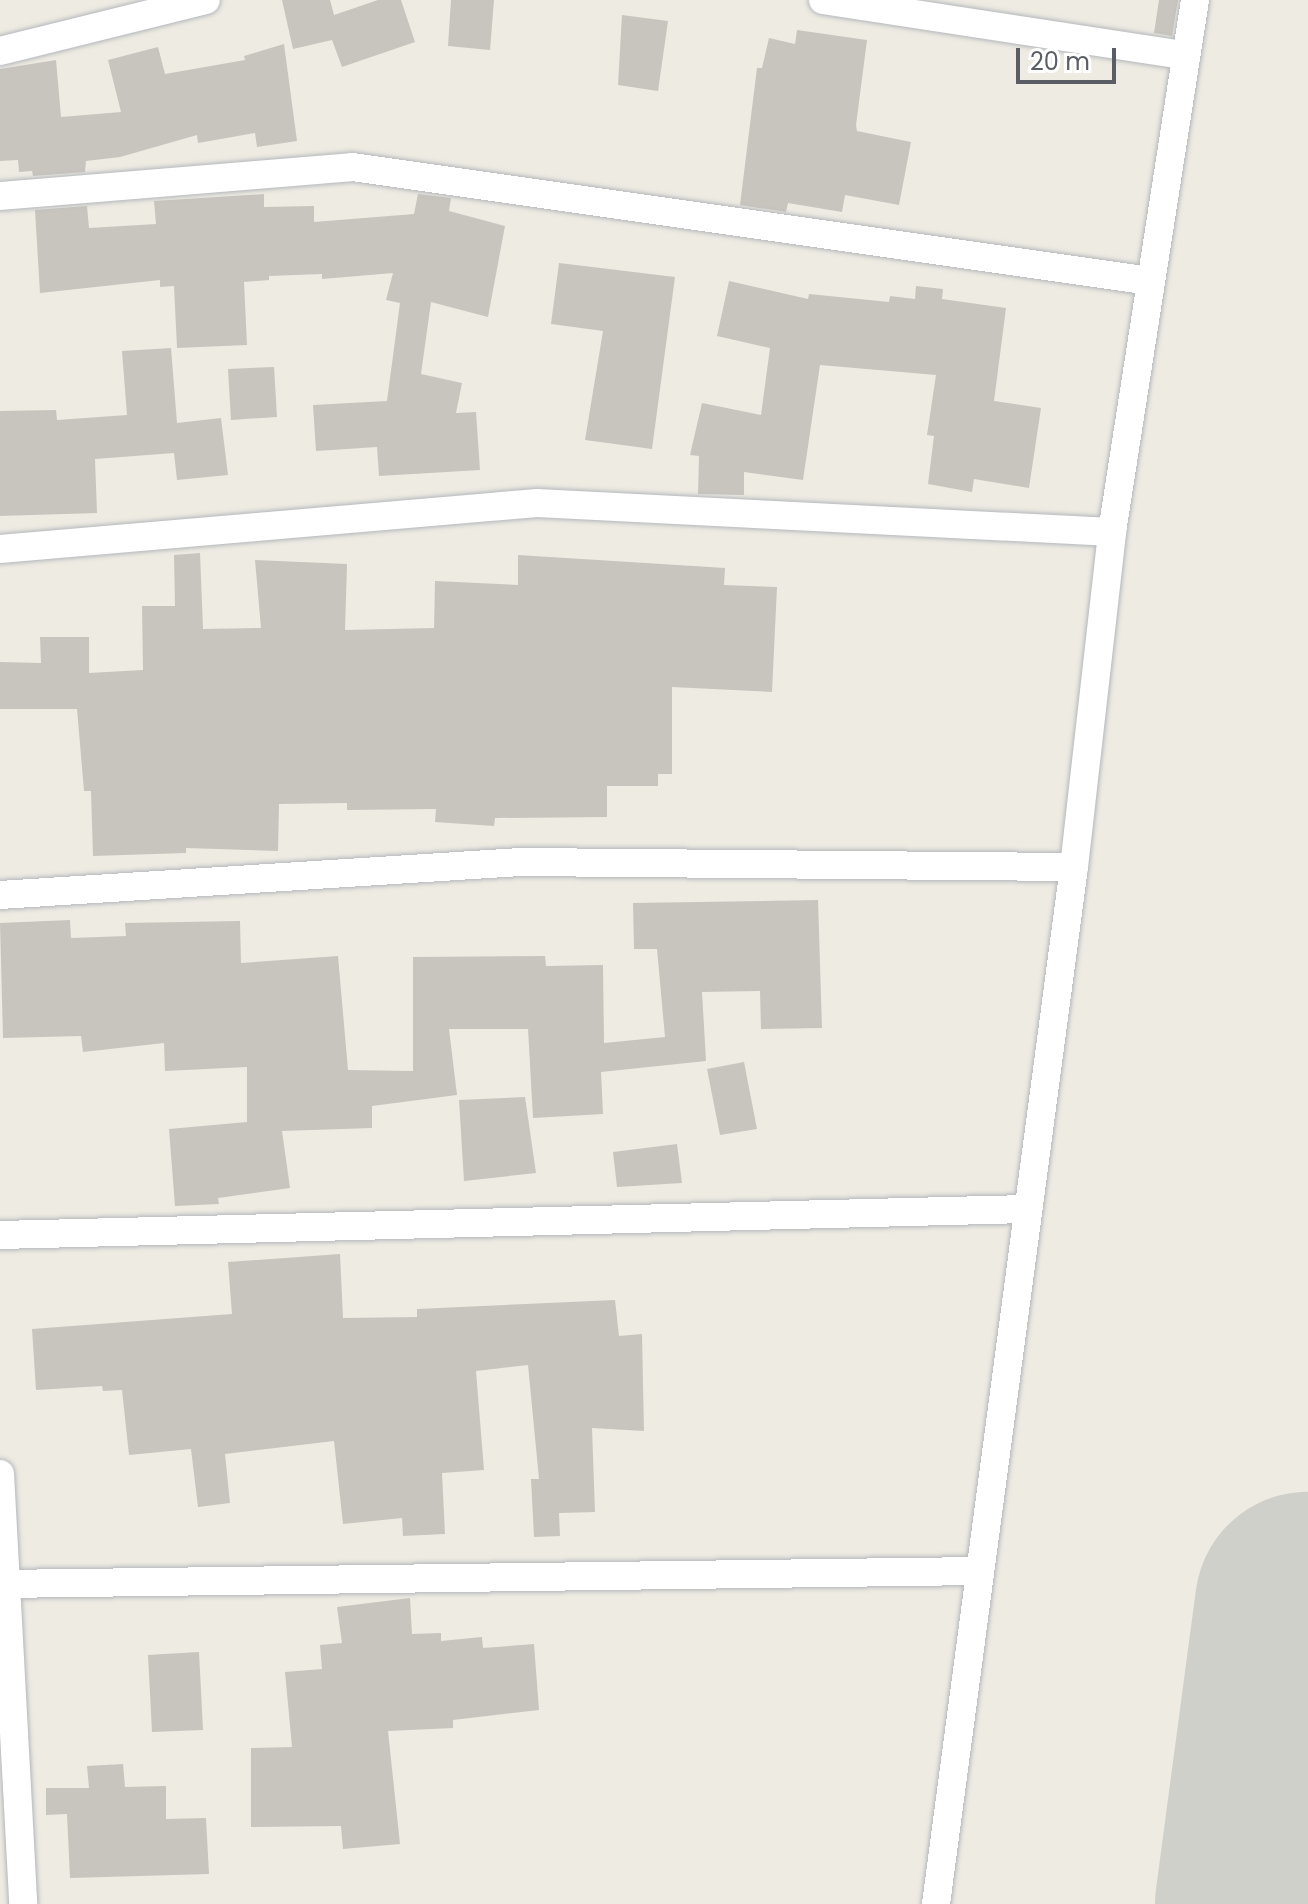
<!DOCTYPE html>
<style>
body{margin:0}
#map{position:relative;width:1308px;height:1904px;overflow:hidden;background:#edebe2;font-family:Poppins,sans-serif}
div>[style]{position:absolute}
.runway>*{height:226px;margin:-113px;padding:0 113px;transform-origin:113px;border-radius:113px;background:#d0d0cb}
.building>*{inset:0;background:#c8c5bf}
.roads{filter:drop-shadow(0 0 2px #b4b7bc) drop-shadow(0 0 2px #b4b7bc)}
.minor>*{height:28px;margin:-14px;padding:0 14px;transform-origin:14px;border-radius:14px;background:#fff}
span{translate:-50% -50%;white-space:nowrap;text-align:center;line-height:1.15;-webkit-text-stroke:6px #fff;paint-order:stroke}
.scale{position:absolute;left:1016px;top:48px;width:100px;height:36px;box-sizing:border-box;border:4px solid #5a5d63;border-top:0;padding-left:10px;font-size:24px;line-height:28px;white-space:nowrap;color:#5a5d63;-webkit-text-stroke:6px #fff;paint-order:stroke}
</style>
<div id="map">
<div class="runway">
<i style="left:1268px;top:1904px;width:302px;rotate:-82.4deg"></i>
</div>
<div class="building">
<i style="clip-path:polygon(282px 0,330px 0,334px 15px,378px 0,401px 0,415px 42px,342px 67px,332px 40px,293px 49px)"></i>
<i style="clip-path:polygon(451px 0,494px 0,490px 50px,448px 46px)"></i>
<i style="clip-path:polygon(1159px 0,1178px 0,1172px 36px,1154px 33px)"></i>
<i style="clip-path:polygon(622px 15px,668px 21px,658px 91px,618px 85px)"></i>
<i style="clip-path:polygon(797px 30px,867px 40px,856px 125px,857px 131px,911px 142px,899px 205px,845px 195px,842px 212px,788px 203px,786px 212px,740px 205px,757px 68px,762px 68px,769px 38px,795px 44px)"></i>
<i style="clip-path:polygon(284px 44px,297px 141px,257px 147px,255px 133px,198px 143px,197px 135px,120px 157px,86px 161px,85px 172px,33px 176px,32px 171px,19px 172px,18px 160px,0 161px,0 69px,56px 60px,61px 117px,121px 112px,108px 60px,158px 47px,165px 74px,245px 60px,244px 56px)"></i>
<i style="clip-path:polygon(264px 194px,264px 207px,314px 206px,314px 222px,414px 214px,418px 194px,451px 198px,449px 211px,505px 226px,488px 317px,431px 302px,421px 374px,462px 383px,456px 413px,476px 412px,480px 470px,379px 476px,377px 447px,316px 451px,313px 405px,387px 401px,400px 303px,386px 300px,393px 273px,322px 279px,322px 274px,269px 276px,269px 280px,244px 282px,247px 345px,177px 348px,174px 286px,160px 287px,160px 280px,40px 293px,35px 210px,87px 206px,89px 228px,156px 224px,154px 201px)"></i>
<i style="clip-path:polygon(559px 263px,675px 277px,652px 449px,585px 440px,603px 331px,551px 324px)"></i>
<i style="clip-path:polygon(729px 281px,808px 299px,809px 294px,889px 302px,890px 296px,915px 299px,916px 286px,943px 289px,942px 299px,1006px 308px,994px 401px,1041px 408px,1029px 488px,974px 479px,972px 492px,928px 484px,934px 436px,927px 435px,936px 375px,820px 365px,803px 480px,744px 472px,744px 495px,698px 494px,699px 456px,690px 455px,702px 403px,761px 415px,770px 348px,717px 336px)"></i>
<i style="clip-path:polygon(171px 348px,177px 423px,221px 418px,228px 475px,177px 480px,174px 453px,95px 459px,97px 513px,0 516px,0 411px,56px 410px,57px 420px,127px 415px,122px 351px)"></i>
<i style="clip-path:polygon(274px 367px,277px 417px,231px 420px,228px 369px)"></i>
<i style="clip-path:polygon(200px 553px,203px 629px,261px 628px,255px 560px,347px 564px,345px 630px,434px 628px,435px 581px,518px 585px,518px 555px,725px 568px,724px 585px,777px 587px,772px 692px,672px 687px,672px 774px,658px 774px,658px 786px,607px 786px,607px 817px,495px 818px,494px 826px,435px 822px,436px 809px,347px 810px,347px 803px,279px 804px,278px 851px,186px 848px,186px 853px,93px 856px,91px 791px,84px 791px,77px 709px,0 709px,0 662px,41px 663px,40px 637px,89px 637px,89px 673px,143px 670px,142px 606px,175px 606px,174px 555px)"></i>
<i style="clip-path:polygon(818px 900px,822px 1028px,761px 1029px,760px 991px,702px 992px,706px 1061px,601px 1072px,603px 1114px,533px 1118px,528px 1029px,449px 1029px,457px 1095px,372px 1106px,372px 1128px,282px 1131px,290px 1188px,218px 1198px,219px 1204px,175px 1206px,169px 1129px,247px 1122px,247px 1067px,165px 1071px,164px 1043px,83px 1052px,81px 1036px,3px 1038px,0 923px,70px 920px,71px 938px,126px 936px,125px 923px,240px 921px,241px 963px,338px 956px,348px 1070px,413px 1071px,413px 957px,545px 956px,546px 966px,603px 965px,604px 1043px,665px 1037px,657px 949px,634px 949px,633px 903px)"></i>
<i style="clip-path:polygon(744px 1062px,757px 1129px,720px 1135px,707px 1069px)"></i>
<i style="clip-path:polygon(525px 1097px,536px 1173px,464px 1181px,459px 1100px)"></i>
<i style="clip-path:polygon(677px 1144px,682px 1183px,617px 1187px,613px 1152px)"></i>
<i style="clip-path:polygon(340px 1254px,343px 1318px,417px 1317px,417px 1309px,615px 1300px,619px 1336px,642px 1334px,644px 1431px,592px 1428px,595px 1512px,559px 1513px,560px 1536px,534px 1537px,531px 1479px,539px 1479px,528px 1365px,476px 1371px,484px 1470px,442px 1473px,445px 1534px,403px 1536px,402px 1518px,343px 1524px,334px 1441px,225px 1454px,230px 1503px,198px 1507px,191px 1449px,129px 1455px,122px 1390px,103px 1391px,102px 1386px,36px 1390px,32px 1329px,232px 1314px,228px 1262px)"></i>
<i style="clip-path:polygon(410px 1598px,412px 1634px,441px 1633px,441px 1641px,482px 1637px,483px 1648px,534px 1644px,539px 1710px,453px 1720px,453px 1728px,388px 1731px,400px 1844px,343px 1849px,341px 1826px,251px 1827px,251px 1748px,292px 1747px,285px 1672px,322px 1669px,320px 1645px,342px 1643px,337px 1607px)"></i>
<i style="clip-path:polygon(199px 1652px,203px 1730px,152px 1732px,148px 1655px)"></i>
<i style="clip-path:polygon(123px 1764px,125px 1787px,166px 1786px,166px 1819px,206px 1818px,209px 1874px,70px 1878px,67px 1814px,46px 1815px,46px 1788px,89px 1788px,87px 1766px)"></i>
</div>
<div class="roads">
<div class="minor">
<i style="left:823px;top:0;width:364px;rotate:8.7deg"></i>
<i style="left:0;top:51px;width:212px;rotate:-13.9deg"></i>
<i style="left:0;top:196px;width:353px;rotate:-4.7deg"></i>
<i style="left:352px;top:167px;width:806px;rotate:8.13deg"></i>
<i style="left:0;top:549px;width:539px;rotate:-4.9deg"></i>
<i style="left:537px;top:503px;width:576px;rotate:2.89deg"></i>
<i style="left:0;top:895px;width:521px;rotate:-3.63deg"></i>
<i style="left:520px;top:862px;width:554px;rotate:0.52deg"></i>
<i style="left:0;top:1235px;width:1028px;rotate:-1.45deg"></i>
<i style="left:0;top:1474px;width:431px;rotate:86.9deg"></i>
<i style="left:0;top:1584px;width:980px;rotate:-0.76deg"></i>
<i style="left:936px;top:1904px;width:1046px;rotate:-82.42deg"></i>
<i style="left:1074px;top:867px;width:337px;rotate:-83.5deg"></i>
<i style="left:1112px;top:532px;width:538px;rotate:-81.13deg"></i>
</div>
</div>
<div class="scale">20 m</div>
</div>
